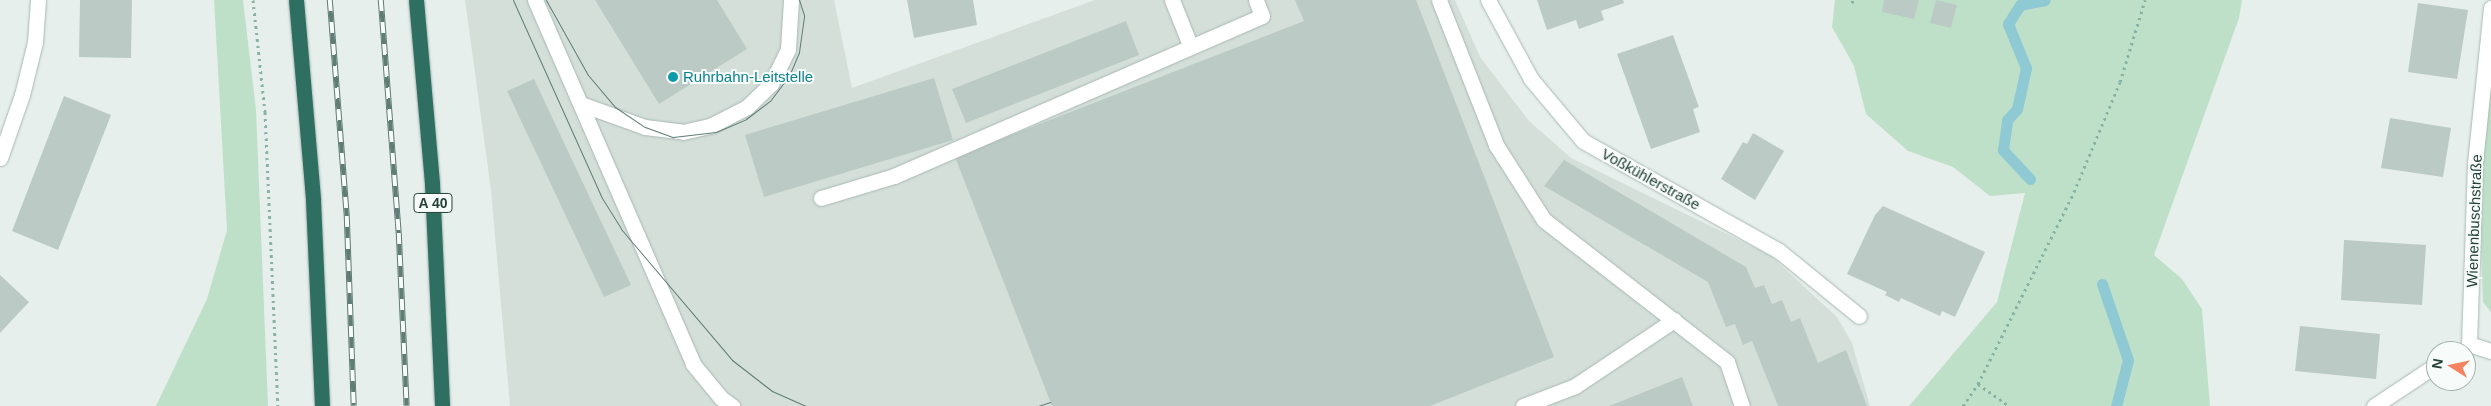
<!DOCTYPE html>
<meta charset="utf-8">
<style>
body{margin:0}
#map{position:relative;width:2491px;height:406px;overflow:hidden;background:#e6efeb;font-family:Helvetica,sans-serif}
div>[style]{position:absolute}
.built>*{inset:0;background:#d4dfda}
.green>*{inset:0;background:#bfe0c8}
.stream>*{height:11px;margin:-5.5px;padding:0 5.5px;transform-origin:5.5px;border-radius:5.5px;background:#8ec9d4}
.building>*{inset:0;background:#bbcac4}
.path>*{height:3px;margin-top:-1.5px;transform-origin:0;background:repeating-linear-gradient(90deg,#86b3a5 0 2.5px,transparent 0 6.5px)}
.roads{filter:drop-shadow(0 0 1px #a8b8b2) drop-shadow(0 0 1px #a8b8b2)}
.minor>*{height:15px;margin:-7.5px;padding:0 7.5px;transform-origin:7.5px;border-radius:7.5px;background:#fff}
.highway>*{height:15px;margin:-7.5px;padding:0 7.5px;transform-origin:7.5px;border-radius:7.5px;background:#2f6f62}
.tram>*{height:1px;margin:-0.5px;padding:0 0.5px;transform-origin:0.5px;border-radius:0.5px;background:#5f7d75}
.rail>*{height:5.5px;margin-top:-2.75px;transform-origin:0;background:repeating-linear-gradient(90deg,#f7fbf9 0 11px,#5f7d75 0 22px);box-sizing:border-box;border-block:1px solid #5f7d75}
.dots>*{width:14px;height:14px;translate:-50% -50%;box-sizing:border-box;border:2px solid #f7fbf9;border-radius:50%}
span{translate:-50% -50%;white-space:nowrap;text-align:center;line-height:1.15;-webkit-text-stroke:4px #f7fbf9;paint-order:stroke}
.shield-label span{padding:1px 4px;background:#f7fbf9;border:1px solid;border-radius:4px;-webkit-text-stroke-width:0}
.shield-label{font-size:14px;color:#24423a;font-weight:700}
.culture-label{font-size:15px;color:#0d838f}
.left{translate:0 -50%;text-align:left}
.street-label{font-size:15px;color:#24423a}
.north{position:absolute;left:2426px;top:341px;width:50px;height:50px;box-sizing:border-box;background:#f7fbf9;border:1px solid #a3b1ad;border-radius:50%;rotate:280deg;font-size:14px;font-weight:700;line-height:20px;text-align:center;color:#24423a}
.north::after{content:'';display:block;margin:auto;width:18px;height:22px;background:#f4845f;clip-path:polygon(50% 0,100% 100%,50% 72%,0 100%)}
</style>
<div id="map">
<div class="built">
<i style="clip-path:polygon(465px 0,834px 0,852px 88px,1095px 0,1455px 0,1480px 57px,1529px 121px,1571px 158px,1770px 255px,1837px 317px,1852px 343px,1870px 406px,510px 406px,491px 190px)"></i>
</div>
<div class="green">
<i style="clip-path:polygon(214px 0,243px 0,256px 110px,268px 406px,156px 406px,207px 299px,227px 230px)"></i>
<i style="clip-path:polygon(1835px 0,2242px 0,2239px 18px,2154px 255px,2182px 279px,2202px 309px,2210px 406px,1909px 406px,1997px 302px,2025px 193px,1990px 196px,1953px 167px,1908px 151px,1866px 114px,1854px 66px,1832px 27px)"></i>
<i style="clip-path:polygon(2491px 76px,2491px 312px,2483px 302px,2478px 162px)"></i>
</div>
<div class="stream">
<i style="left:2030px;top:179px;width:40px;rotate:-133deg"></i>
<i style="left:2003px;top:150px;width:30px;rotate:-82deg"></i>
<i style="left:2007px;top:120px;width:15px;rotate:-48deg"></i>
<i style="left:2017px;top:109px;width:42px;rotate:-77.6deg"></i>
<i style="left:2026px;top:68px;width:48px;rotate:-112.2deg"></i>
<i style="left:2008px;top:24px;width:22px;rotate:-58deg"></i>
<i style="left:2020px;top:5px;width:25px;rotate:-11deg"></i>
<i style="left:2102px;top:284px;width:80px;rotate:71.1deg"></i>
<i style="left:2128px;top:360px;width:48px;rotate:104.6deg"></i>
</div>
<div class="building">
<i style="clip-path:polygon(80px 0,132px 0,131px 58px,79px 57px)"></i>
<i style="clip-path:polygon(595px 0,717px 0,747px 49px,659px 104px)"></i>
<i style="clip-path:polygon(907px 0,973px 0,977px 25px,914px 38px)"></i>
<i style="clip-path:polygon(1295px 0,1416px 0,1554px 357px,1430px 406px,1052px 406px,955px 157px,1304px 21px)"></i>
<i style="clip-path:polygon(1537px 0,1623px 0,1624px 3px,1601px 11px,1604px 20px,1579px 29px,1576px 20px,1547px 30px)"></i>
<i style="clip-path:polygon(1884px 0,1919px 0,1914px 19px,1882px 12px)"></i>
<i style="clip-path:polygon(1936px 0,1957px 5px,1951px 28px,1930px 23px)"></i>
<i style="clip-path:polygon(2418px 3px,2468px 10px,2457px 79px,2408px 72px)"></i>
<i style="clip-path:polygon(1126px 21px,1139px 55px,966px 123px,952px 89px)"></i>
<i style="clip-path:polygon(1673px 35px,1699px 107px,1693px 109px,1700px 132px,1651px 149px,1617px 54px)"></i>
<i style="clip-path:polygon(934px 78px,953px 140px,764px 197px,745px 135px)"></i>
<i style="clip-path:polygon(534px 79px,631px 285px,604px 297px,507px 91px)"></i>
<i style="clip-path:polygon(64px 96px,111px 115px,58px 250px,12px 231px)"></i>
<i style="clip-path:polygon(2390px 118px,2451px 128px,2443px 177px,2381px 168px)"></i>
<i style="clip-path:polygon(1753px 133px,1784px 151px,1755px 200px,1721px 179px,1743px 142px,1747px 144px)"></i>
<i style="clip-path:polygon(1564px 160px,1746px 267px,1755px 288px,1764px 285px,1772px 304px,1782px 300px,1791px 322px,1800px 318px,1818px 363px,1846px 350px,1867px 406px,1778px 406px,1752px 341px,1743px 345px,1735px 324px,1726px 327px,1708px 282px,1544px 186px)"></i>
<i style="clip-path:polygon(1883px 206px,1985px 252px,1955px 317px,1942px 311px,1940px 316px,1901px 298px,1899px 302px,1885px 295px,1887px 292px,1847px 274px,1875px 215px)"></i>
<i style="clip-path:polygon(2344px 240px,2426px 245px,2422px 305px,2341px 300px)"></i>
<i style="clip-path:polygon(0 275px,29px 302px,0 333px)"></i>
<i style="clip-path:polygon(2300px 326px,2380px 334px,2376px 379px,2295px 371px)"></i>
<i style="clip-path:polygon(1682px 377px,1693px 406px,1609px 406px)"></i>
</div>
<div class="path">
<i style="left:253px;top:0;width:113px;rotate:83.9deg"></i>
<i style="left:265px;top:112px;width:294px;rotate:87.5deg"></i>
<i style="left:1852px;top:3px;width:3px;rotate:-72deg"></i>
<i style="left:1978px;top:384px;width:39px;rotate:35deg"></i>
<i style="left:1963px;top:406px;width:27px;rotate:-56deg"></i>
<i style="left:1978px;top:384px;width:215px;rotate:-63.4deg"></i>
<i style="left:2074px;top:192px;width:119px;rotate:-67.3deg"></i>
<i style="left:2120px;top:82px;width:86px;rotate:-73deg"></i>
</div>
<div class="roads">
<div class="minor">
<i style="left:535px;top:0;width:397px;rotate:66.5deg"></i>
<i style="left:693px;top:364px;width:44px;rotate:50.5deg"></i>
<i style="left:721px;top:398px;width:14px;rotate:36deg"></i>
<i style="left:1172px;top:0;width:48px;rotate:68.2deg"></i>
<i style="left:1439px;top:0;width:156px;rotate:68.5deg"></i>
<i style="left:1496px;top:145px;width:89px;rotate:57.4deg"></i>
<i style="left:1544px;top:220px;width:232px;rotate:37.8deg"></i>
<i style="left:1727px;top:362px;width:46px;rotate:71.2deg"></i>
<i style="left:1488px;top:0;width:90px;rotate:61.4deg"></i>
<i style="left:1531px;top:79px;width:81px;rotate:50deg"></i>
<i style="left:1583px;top:141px;width:225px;rotate:29.3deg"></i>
<i style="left:1779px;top:251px;width:103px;rotate:39.1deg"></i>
<i style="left:581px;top:104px;width:68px;rotate:19.8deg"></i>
<i style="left:645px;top:127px;width:38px;rotate:7deg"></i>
<i style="left:683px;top:132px;width:28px;rotate:-13deg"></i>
<i style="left:710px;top:126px;width:42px;rotate:-27.2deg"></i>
<i style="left:747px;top:107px;width:33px;rotate:-44deg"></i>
<i style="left:771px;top:84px;width:39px;rotate:-64deg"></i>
<i style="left:788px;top:49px;width:49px;rotate:-86.5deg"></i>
<i style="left:0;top:158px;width:67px;rotate:-70.8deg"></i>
<i style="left:22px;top:95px;width:55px;rotate:-76.2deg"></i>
<i style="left:35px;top:42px;width:42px;rotate:-85.9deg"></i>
<i style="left:821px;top:198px;width:76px;rotate:-16.8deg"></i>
<i style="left:894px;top:176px;width:401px;rotate:-23.5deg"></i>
<i style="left:1262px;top:16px;width:17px;rotate:-111deg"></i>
<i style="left:2469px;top:344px;width:181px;rotate:-88.1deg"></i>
<i style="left:2475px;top:163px;width:156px;rotate:-84.1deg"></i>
<i style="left:2469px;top:344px;width:23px;rotate:18deg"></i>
<i style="left:1523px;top:406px;width:56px;rotate:-21deg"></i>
<i style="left:1575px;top:386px;width:119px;rotate:-33.7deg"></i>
<i style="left:2374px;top:406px;width:74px;rotate:-33.5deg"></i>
</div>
<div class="highway">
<i style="left:296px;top:0;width:201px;rotate:85.1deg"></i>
<i style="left:313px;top:200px;width:206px;rotate:87.5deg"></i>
<i style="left:416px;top:0;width:185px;rotate:85deg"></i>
<i style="left:432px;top:184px;width:222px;rotate:87.4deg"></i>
</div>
</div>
<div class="tram">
<i style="left:513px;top:0;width:217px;rotate:65.8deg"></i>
<i style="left:602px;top:198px;width:36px;rotate:58deg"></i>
<i style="left:621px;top:229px;width:172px;rotate:49.7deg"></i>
<i style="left:732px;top:360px;width:51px;rotate:37.8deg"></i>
<i style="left:772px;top:391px;width:37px;rotate:24deg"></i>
<i style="left:546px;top:0;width:86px;rotate:60.8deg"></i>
<i style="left:588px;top:75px;width:42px;rotate:49.8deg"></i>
<i style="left:615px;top:107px;width:36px;rotate:34deg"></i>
<i style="left:645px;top:127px;width:30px;rotate:20deg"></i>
<i style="left:673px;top:137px;width:43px;rotate:-6.6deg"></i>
<i style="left:716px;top:132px;width:33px;rotate:-23deg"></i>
<i style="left:746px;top:119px;width:30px;rotate:-37deg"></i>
<i style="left:770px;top:101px;width:31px;rotate:-53deg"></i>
<i style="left:789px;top:76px;width:26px;rotate:-67deg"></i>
<i style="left:799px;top:52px;width:37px;rotate:-82deg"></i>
<i style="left:804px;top:15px;width:16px;rotate:-108deg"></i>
<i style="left:1038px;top:406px;width:13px;rotate:-18deg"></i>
</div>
<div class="rail">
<i style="left:330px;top:0;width:217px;rotate:85.5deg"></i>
<i style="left:347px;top:216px;width:190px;rotate:87.9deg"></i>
<i style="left:381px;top:0;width:234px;rotate:85.6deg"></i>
<i style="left:399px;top:233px;width:173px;rotate:87.4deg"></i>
</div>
<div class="dots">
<i style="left:673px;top:77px;background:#0f9aa8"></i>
</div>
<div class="shield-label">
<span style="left:433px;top:203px">A 40</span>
</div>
<div class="culture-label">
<span class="left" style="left:683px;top:77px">Ruhrbahn-Leitstelle</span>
</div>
<div class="street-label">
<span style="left:1651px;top:179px;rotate:29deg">Voßkühlerstraße</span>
<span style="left:2474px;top:221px;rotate:-88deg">Wienenbuschstraße</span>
</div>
<div class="north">N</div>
</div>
